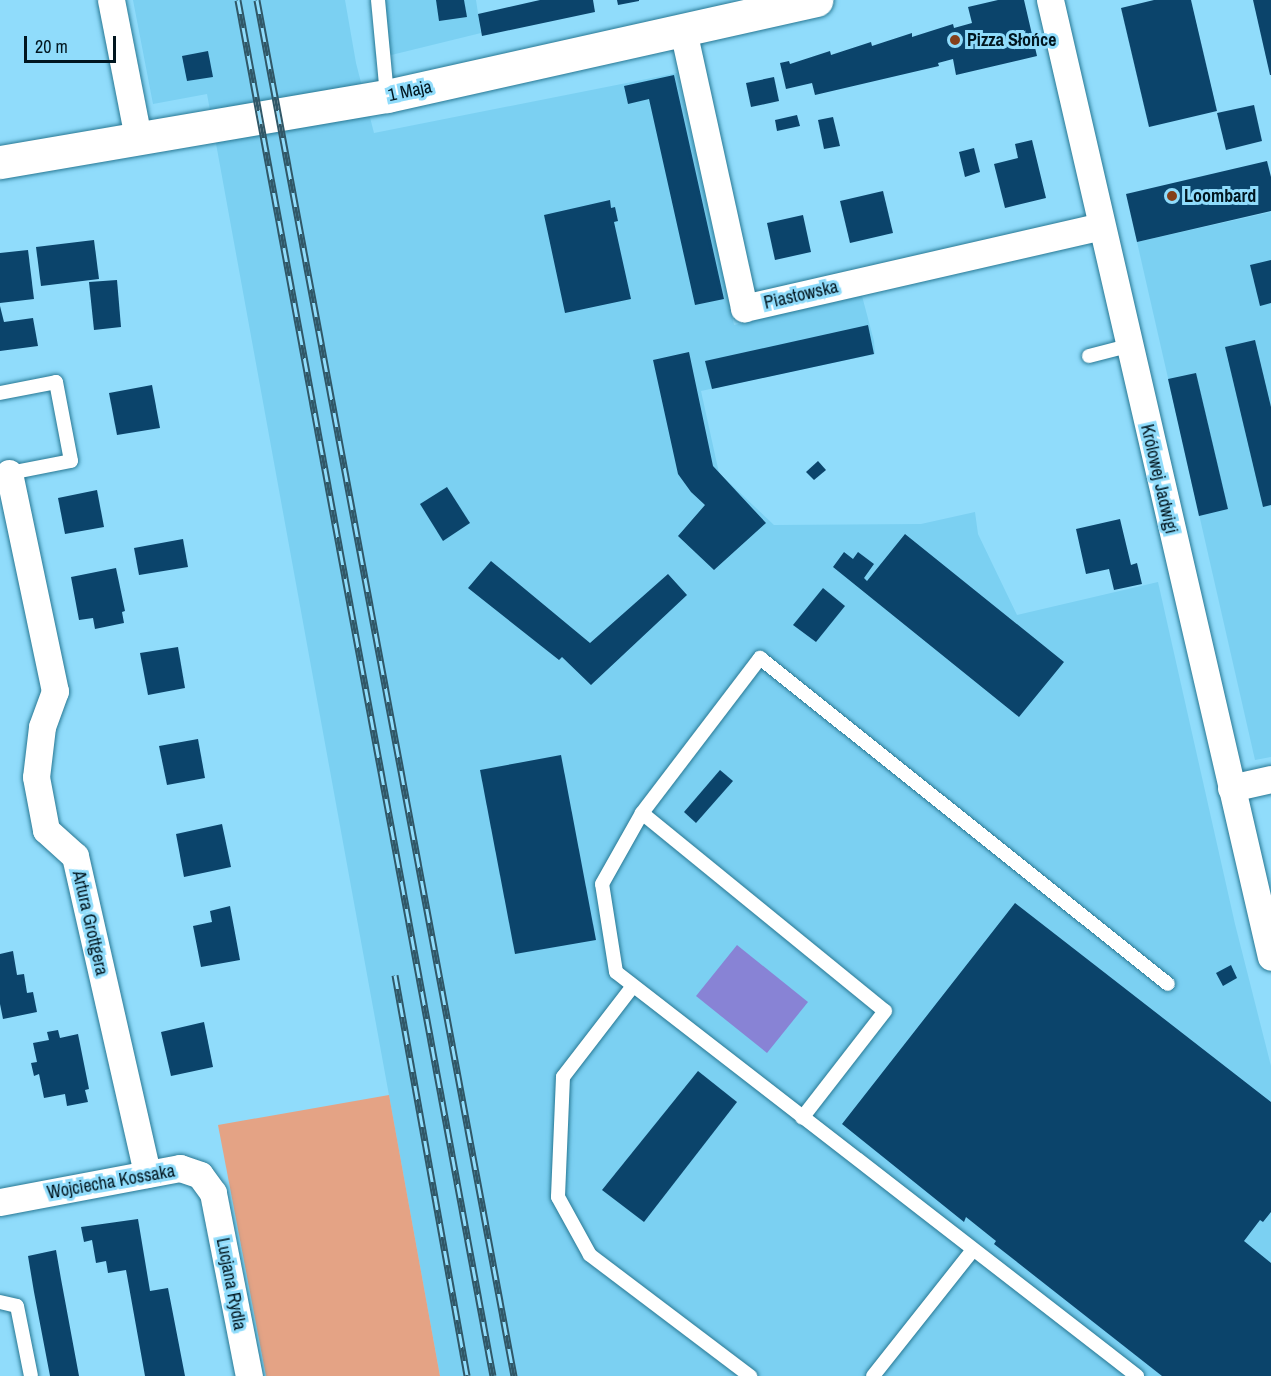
<!DOCTYPE html>
<meta charset="utf-8">
<style>
body{margin:0}
#map{position:relative;width:1271px;height:1376px;overflow:hidden;background:#90dcfb;font-family:"Archivo Narrow",sans-serif}
div>[style]{position:absolute}
.built>*{inset:0;background:#7bd0f2}
.green>*{inset:0;background:#e4a385}
.water>*{inset:0;background:#8883d5}
.building>*{inset:0;background:#0b446b}
.roads{filter:drop-shadow(0 0 2px #287894) drop-shadow(0 0 2px #287894)}
.lane>*{height:14px;margin:-7px;padding:0 7px;transform-origin:7px;border-radius:7px;background:#fff}
.street>*{height:27px;margin:-13.5px;padding:0 13.5px;transform-origin:13.5px;border-radius:13.5px;background:#fff}
.secondary>*{height:33px;margin:-16.5px;padding:0 16.5px;transform-origin:16.5px;border-radius:16.5px;background:#fff}
.rail>*{height:7px;margin-top:-3.5px;transform-origin:0;background:repeating-linear-gradient(90deg,#90dcfb 0 14px,#305767 0 28px);box-sizing:border-box;border-block:2px solid #305767}
.dots>*{width:16px;height:16px;translate:-50% -50%;box-sizing:border-box;border:3px solid #90dcfb;border-radius:50%}
span{translate:-50% -50%;white-space:nowrap;text-align:center;line-height:1.15;-webkit-text-stroke:6px #90dcfb;paint-order:stroke}
.poi-label{font-size:18px;color:#01161f;font-weight:700}
.left{translate:0 -50%;text-align:left}
.street-label{font-size:18px;color:#01161f}
.scale{position:absolute;left:24px;top:36px;width:92px;height:27px;box-sizing:border-box;border:3px solid #01161f;border-top:0;padding-left:8px;font-size:18px;line-height:21px;white-space:nowrap;color:#01161f;-webkit-text-stroke:4px #90dcfb;paint-order:stroke}
</style>
<div id="map">
<div class="built">
<i style="clip-path:polygon(133px 0,345px 0,356px 63px,374px 133px,677px 73px,734px 325px,862px 296px,874px 341px,875px 354px,701px 391px,719px 473px,774px 525px,921px 524px,975px 512px,978px 534px,1017px 615px,1158px 582px,1235px 924px,1271px 1066px,1271px 1376px,440px 1376px,207px 94px,153px 104px)"></i>
<i style="clip-path:polygon(372px 0,476px 0,481px 33px,375px 59px)"></i>
<i style="clip-path:polygon(1271px 212px,1271px 757px,1255px 760px,1137px 242px)"></i>
</div>
<div class="green">
<i style="clip-path:polygon(389px 1095px,440px 1376px,266px 1376px,218px 1125px)"></i>
</div>
<div class="water">
<i style="clip-path:polygon(737px 945px,808px 1002px,767px 1053px,696px 996px)"></i>
</div>
<div class="building">
<i style="clip-path:polygon(436px 0,464px 0,467px 17px,439px 21px)"></i>
<i style="clip-path:polygon(540px 0,593px 0,595px 12px,482px 36px,478px 14px)"></i>
<i style="clip-path:polygon(617px 0,639px 0,639px 1px,618px 5px)"></i>
<i style="clip-path:polygon(998px 0,1024px 0,1037px 56px,956px 75px,953px 59px,938px 63px,939px 66px,815px 95px,812px 83px,786px 89px,780px 63px,789px 61px,790px 64px,830px 51px,831px 55px,871px 42px,872px 46px,912px 33px,912px 37px,953px 24px,954px 28px,972px 23px,968px 7px)"></i>
<i style="clip-path:polygon(1154px 0,1191px 0,1217px 111px,1149px 127px,1121px 8px)"></i>
<i style="clip-path:polygon(1253px 0,1271px 0,1271px 75px,1270px 75px)"></i>
<i style="clip-path:polygon(208px 51px,213px 77px,187px 81px,182px 56px)"></i>
<i style="clip-path:polygon(674px 75px,724px 299px,695px 305px,649px 99px,628px 104px,624px 86px)"></i>
<i style="clip-path:polygon(774px 77px,779px 101px,751px 107px,746px 83px)"></i>
<i style="clip-path:polygon(1254px 105px,1262px 141px,1226px 150px,1217px 113px)"></i>
<i style="clip-path:polygon(797px 115px,800px 126px,777px 131px,775px 120px)"></i>
<i style="clip-path:polygon(833px 117px,840px 146px,824px 149px,818px 120px)"></i>
<i style="clip-path:polygon(1032px 140px,1046px 198px,1005px 208px,994px 164px,1018px 158px,1015px 144px)"></i>
<i style="clip-path:polygon(974px 148px,980px 172px,965px 177px,959px 152px)"></i>
<i style="clip-path:polygon(1267px 161px,1271px 177px,1271px 211px,1137px 242px,1126px 194px)"></i>
<i style="clip-path:polygon(883px 191px,893px 233px,850px 243px,840px 201px)"></i>
<i style="clip-path:polygon(610px 200px,611px 208px,615px 207px,618px 221px,614px 222px,631px 299px,565px 313px,544px 215px)"></i>
<i style="clip-path:polygon(803px 215px,811px 252px,775px 260px,767px 223px)"></i>
<i style="clip-path:polygon(94px 240px,99px 279px,41px 286px,36px 247px)"></i>
<i style="clip-path:polygon(28px 250px,34px 299px,0 303px,0 253px)"></i>
<i style="clip-path:polygon(1271px 260px,1271px 303px,1260px 306px,1250px 265px)"></i>
<i style="clip-path:polygon(117px 280px,121px 327px,94px 330px,89px 282px)"></i>
<i style="clip-path:polygon(0 306px,4px 322px,33px 318px,38px 346px,0 351px)"></i>
<i style="clip-path:polygon(868px 325px,874px 354px,712px 389px,705px 361px)"></i>
<i style="clip-path:polygon(1255px 340px,1271px 407px,1271px 505px,1263px 507px,1225px 347px)"></i>
<i style="clip-path:polygon(689px 352px,713px 466px,766px 523px,714px 570px,678px 536px,705px 505px,691px 492px,678px 474px,653px 360px)"></i>
<i style="clip-path:polygon(1196px 373px,1228px 509px,1199px 516px,1168px 379px)"></i>
<i style="clip-path:polygon(152px 385px,160px 428px,117px 435px,109px 393px)"></i>
<i style="clip-path:polygon(818px 461px,826px 470px,814px 480px,806px 472px)"></i>
<i style="clip-path:polygon(447px 487px,470px 523px,443px 541px,420px 504px)"></i>
<i style="clip-path:polygon(97px 490px,104px 527px,65px 534px,58px 498px)"></i>
<i style="clip-path:polygon(1120px 519px,1131px 565px,1137px 563px,1142px 584px,1114px 590px,1109px 569px,1086px 574px,1076px 529px)"></i>
<i style="clip-path:polygon(905px 534px,1064px 662px,1019px 717px,833px 567px,844px 552px,853px 559px,858px 552px,874px 564px,864px 578px,867px 581px)"></i>
<i style="clip-path:polygon(183px 539px,188px 567px,139px 575px,134px 548px)"></i>
<i style="clip-path:polygon(491px 561px,590px 643px,668px 574px,687px 595px,591px 685px,562px 657px,559px 660px,468px 588px)"></i>
<i style="clip-path:polygon(116px 568px,125px 611px,122px 612px,124px 623px,95px 629px,93px 618px,79px 620px,71px 577px)"></i>
<i style="clip-path:polygon(823px 588px,845px 606px,816px 642px,793px 625px)"></i>
<i style="clip-path:polygon(178px 647px,185px 688px,148px 695px,140px 653px)"></i>
<i style="clip-path:polygon(198px 739px,205px 778px,167px 785px,159px 746px)"></i>
<i style="clip-path:polygon(561px 755px,596px 940px,515px 954px,480px 770px)"></i>
<i style="clip-path:polygon(720px 770px,733px 781px,696px 823px,684px 812px)"></i>
<i style="clip-path:polygon(222px 824px,231px 867px,184px 877px,176px 834px)"></i>
<i style="clip-path:polygon(1015px 903px,1271px 1102px,1271px 1212px,1263px 1222px,1260px 1220px,1244px 1241px,1271px 1263px,1271px 1376px,1162px 1376px,994px 1244px,996px 1241px,966px 1217px,964px 1222px,842px 1124px)"></i>
<i style="clip-path:polygon(230px 906px,240px 960px,201px 967px,193px 926px,212px 922px,210px 911px)"></i>
<i style="clip-path:polygon(13px 951px,17px 975px,24px 974px,27px 993px,33px 992px,37px 1012px,3px 1019px,0 1004px,0 954px)"></i>
<i style="clip-path:polygon(1231px 965px,1237px 978px,1223px 986px,1216px 973px)"></i>
<i style="clip-path:polygon(204px 1022px,213px 1067px,171px 1076px,161px 1032px)"></i>
<i style="clip-path:polygon(58px 1030px,60px 1038px,78px 1034px,89px 1089px,85px 1090px,88px 1102px,67px 1106px,65px 1094px,44px 1098px,39px 1074px,34px 1076px,31px 1063px,37px 1062px,33px 1043px,49px 1040px,47px 1032px)"></i>
<i style="clip-path:polygon(698px 1071px,737px 1102px,644px 1222px,602px 1190px)"></i>
<i style="clip-path:polygon(138px 1219px,150px 1291px,168px 1288px,185px 1376px,145px 1376px,126px 1270px,108px 1273px,106px 1261px,96px 1263px,92px 1240px,84px 1242px,81px 1227px)"></i>
<i style="clip-path:polygon(56px 1250px,61px 1279px,79px 1376px,50px 1376px,34px 1292px,28px 1256px)"></i>
</div>
<div class="roads">
<div class="lane">
<i style="left:378px;top:0;width:96px;rotate:84.6deg"></i>
<i style="left:1089px;top:356px;width:40px;rotate:-14.4deg"></i>
<i style="left:0;top:393px;width:57px;rotate:-11.1deg"></i>
<i style="left:56px;top:382px;width:80px;rotate:79.2deg"></i>
<i style="left:71px;top:461px;width:67px;rotate:168.9deg"></i>
<i style="left:642px;top:813px;width:313px;rotate:39.2deg"></i>
<i style="left:885px;top:1011px;width:135px;rotate:127.8deg"></i>
<i style="left:633px;top:986px;width:115px;rotate:127.6deg"></i>
<i style="left:563px;top:1077px;width:120px;rotate:92.4deg"></i>
<i style="left:558px;top:1197px;width:66px;rotate:61.1deg"></i>
<i style="left:590px;top:1255px;width:201px;rotate:37.1deg"></i>
<i style="left:0;top:1302px;width:17px;rotate:13deg"></i>
<i style="left:17px;top:1306px;width:71px;rotate:78.7deg"></i>
<i style="left:873px;top:1376px;width:159px;rotate:-51.6deg"></i>
<i style="left:1137px;top:1376px;width:659px;rotate:-142.21deg"></i>
<i style="left:616px;top:972px;width:89px;rotate:-99deg"></i>
<i style="left:602px;top:884px;width:81px;rotate:-60.6deg"></i>
<i style="left:642px;top:813px;width:195px;rotate:-52.7deg"></i>
<i style="left:760px;top:658px;width:522px;rotate:38.63deg"></i>
</div>
<div class="street">
<i style="left:111px;top:0;width:140px;rotate:78.9deg"></i>
<i style="left:1050px;top:0;width:982px;rotate:77deg"></i>
<i style="left:683px;top:30px;width:285px;rotate:77.6deg"></i>
<i style="left:744px;top:308px;width:366px;rotate:-12.9deg"></i>
<i style="left:9px;top:473px;width:223px;rotate:78.1deg"></i>
<i style="left:55px;top:691px;width:38px;rotate:110deg"></i>
<i style="left:42px;top:727px;width:50px;rotate:96.8deg"></i>
<i style="left:36px;top:777px;width:54px;rotate:79.3deg"></i>
<i style="left:46px;top:830px;width:39px;rotate:42deg"></i>
<i style="left:75px;top:856px;width:326px;rotate:77.2deg"></i>
<i style="left:1231px;top:788px;width:41px;rotate:-12.7deg"></i>
<i style="left:0;top:1202px;width:183px;rotate:-10.7deg"></i>
<i style="left:180px;top:1168px;width:21px;rotate:19deg"></i>
<i style="left:200px;top:1175px;width:22px;rotate:54deg"></i>
<i style="left:213px;top:1193px;width:187px;rotate:78.9deg"></i>
</div>
<div class="secondary">
<i style="left:0;top:162px;width:393px;rotate:-9.7deg"></i>
<i style="left:387px;top:96px;width:440px;rotate:-12.6deg"></i>
</div>
</div>
<div class="rail">
<i style="left:238px;top:0;width:1399px;rotate:79.5deg"></i>
<i style="left:257px;top:0;width:1400px;rotate:79.42deg"></i>
<i style="left:395px;top:975px;width:407px;rotate:79.8deg"></i>
</div>
<div class="dots">
<i style="left:955px;top:40px;background:#853f1a"></i>
<i style="left:1172px;top:196px;background:#853f1a"></i>
</div>
<div class="poi-label">
<span class="left" style="left:967px;top:40px">Pizza Słońce</span>
<span class="left" style="left:1184px;top:196px">Loombard</span>
</div>
<div class="street-label">
<span style="left:410px;top:91px;rotate:-12deg">1 Maja</span>
<span style="left:801px;top:295px;rotate:-13deg">Piastowska</span>
<span style="left:1159px;top:479px;rotate:77deg">Królowej Jadwigi</span>
<span style="left:90px;top:923px;rotate:77deg">Artura Grottgera</span>
<span style="left:111px;top:1182px;rotate:-10deg">Wojciecha Kossaka</span>
<span style="left:231px;top:1284px;rotate:79deg">Lucjana Rydla</span>
</div>
<div class="scale">20 m</div>
</div>
